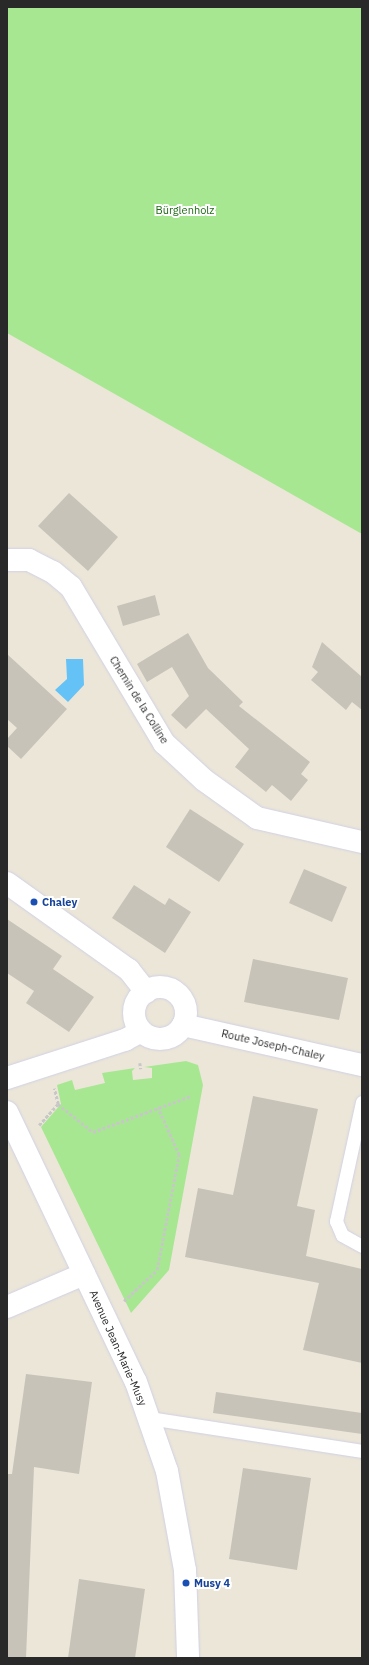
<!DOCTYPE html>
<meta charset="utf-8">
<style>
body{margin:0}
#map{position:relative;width:369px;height:1665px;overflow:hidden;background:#ece6d9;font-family:"IBM Plex Sans",sans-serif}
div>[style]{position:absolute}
.green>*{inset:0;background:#a7e792}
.water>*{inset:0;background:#65c2f6}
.building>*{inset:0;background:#c7c3b9}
.path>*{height:2.5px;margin-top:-1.25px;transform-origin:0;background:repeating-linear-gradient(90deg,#c7c7c7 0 3px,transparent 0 5px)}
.roads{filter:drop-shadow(0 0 1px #cfd1e3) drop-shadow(0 0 1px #cfd1e3)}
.service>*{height:13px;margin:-6.5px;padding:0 6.5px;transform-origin:6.5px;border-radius:6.5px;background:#fff}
.minor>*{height:22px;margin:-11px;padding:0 11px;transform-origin:11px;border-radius:11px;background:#fff}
.minor>.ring{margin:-11px;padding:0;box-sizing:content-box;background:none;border:22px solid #fff;border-radius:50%}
.dots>*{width:11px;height:11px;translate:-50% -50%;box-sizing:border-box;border:2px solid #fff;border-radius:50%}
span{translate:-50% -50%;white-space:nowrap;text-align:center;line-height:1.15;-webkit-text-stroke:4px #fff;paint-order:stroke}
.park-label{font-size:11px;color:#1f6a15}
.street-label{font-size:11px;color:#292929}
.transit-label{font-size:11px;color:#164399;font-weight:700}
.left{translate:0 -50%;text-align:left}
.frame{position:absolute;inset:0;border:8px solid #292929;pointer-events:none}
</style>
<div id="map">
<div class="green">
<i style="clip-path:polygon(7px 7px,362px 7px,362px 534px,7px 333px)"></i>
<i style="clip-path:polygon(186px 1061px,198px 1065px,203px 1085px,169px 1270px,131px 1313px,41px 1127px,61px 1104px,57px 1085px,72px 1080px,75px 1090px,105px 1083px,102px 1073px,135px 1068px,132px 1071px,133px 1080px,152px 1078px,152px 1068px,144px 1067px)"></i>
</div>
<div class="water">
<i style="clip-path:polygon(66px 659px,83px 659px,84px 685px,68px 702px,55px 690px,67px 679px)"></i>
</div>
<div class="building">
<i style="clip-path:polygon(69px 493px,118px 537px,88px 571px,38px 526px)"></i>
<i style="clip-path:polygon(155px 595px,160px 615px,123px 626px,117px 606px)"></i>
<i style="clip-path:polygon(188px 633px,208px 668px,243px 702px,239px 706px,310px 762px,301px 774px,308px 780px,291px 801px,272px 785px,266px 792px,235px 767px,249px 749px,206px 709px,186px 729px,171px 715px,189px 696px,172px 667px,147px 682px,137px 664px)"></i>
<i style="clip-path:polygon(322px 642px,362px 677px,362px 710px,352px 702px,346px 710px,311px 680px,318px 672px,312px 667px)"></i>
<i style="clip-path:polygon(7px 654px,67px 709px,21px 759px,7px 746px,7px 739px,17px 728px,7px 719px)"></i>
<i style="clip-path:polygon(190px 809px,244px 844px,219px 882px,166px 847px)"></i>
<i style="clip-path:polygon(304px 869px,347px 887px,332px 922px,289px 903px)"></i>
<i style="clip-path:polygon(134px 885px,165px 905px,169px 898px,191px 912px,165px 953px,112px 918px)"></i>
<i style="clip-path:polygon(7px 919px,62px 956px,53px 969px,94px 997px,69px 1032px,26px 1003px,34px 991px,7px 973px)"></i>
<i style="clip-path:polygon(253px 959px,348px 978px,339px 1020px,244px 1002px)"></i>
<i style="clip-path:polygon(253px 1096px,318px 1109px,297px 1206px,315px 1210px,306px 1256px,362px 1269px,362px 1363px,303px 1350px,319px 1283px,185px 1257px,198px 1188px,233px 1195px)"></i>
<i style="clip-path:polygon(26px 1374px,92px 1382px,79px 1474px,34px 1467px,26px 1658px,7px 1658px,8px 1474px,12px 1474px)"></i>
<i style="clip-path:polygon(216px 1392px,362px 1413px,362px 1434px,213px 1413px)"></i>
<i style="clip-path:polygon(243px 1468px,311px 1478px,297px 1570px,229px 1559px)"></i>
<i style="clip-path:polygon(79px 1579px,145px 1589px,135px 1658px,68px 1658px)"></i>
</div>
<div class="path">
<i style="left:140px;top:1063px;width:6px;rotate:81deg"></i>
<i style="left:58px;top:1104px;width:45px;rotate:38.7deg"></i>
<i style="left:93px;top:1132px;width:104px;rotate:-20.2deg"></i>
<i style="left:39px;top:1125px;width:28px;rotate:-48deg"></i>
<i style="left:58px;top:1104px;width:16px;rotate:-104deg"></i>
<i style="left:124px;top:1301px;width:45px;rotate:-43.2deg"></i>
<i style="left:157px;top:1270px;width:117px;rotate:-79.2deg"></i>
<i style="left:179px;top:1155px;width:51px;rotate:-114.1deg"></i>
</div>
<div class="roads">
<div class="service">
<i style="left:362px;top:1102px;width:122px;rotate:102.3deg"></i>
<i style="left:336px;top:1221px;width:15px;rotate:67deg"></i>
<i style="left:342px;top:1235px;width:23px;rotate:29deg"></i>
<i style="left:149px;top:1418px;width:216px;rotate:8.8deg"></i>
</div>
<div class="minor">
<i style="left:7px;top:560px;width:22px"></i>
<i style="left:29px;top:560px;width:27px;rotate:27deg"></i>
<i style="left:53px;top:572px;width:23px;rotate:40deg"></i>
<i style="left:71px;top:587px;width:182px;rotate:59.2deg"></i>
<i style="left:164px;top:743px;width:54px;rotate:42.8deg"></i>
<i style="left:204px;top:780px;width:65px;rotate:35.6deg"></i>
<i style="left:257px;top:818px;width:108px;rotate:12.9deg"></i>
<i style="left:7px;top:883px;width:150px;rotate:35.5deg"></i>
<i style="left:129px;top:970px;width:28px;rotate:52deg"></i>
<i class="ring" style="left:134px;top:987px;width:30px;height:30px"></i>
<i style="left:183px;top:1025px;width:183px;rotate:12.6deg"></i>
<i style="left:7px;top:1078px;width:124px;rotate:-17.9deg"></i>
<i style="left:125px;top:1040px;width:18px;rotate:-29deg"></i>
<i style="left:7px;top:1112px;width:299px;rotate:64.5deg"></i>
<i style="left:136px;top:1382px;width:94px;rotate:70.8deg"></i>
<i style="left:167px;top:1471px;width:101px;rotate:79.7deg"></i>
<i style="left:185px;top:1570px;width:88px;rotate:88deg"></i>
<i style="left:7px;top:1307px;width:84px;rotate:-23.2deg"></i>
</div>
</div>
<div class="dots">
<i style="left:34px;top:902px;background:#1a4fb4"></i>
<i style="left:186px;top:1583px;background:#1a4fb4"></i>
</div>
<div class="park-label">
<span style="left:185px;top:210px">Bürglenholz</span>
</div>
<div class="street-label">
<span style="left:139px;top:700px;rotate:58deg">Chemin de la Colline</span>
<span style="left:273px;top:1045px;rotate:13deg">Route Joseph-Chaley</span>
<span style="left:118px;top:1348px;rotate:66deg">Avenue Jean-Marie-Musy</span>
</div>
<div class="transit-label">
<span class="left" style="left:42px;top:902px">Chaley</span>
<span class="left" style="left:194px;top:1583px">Musy 4</span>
</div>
<div class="frame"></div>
</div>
